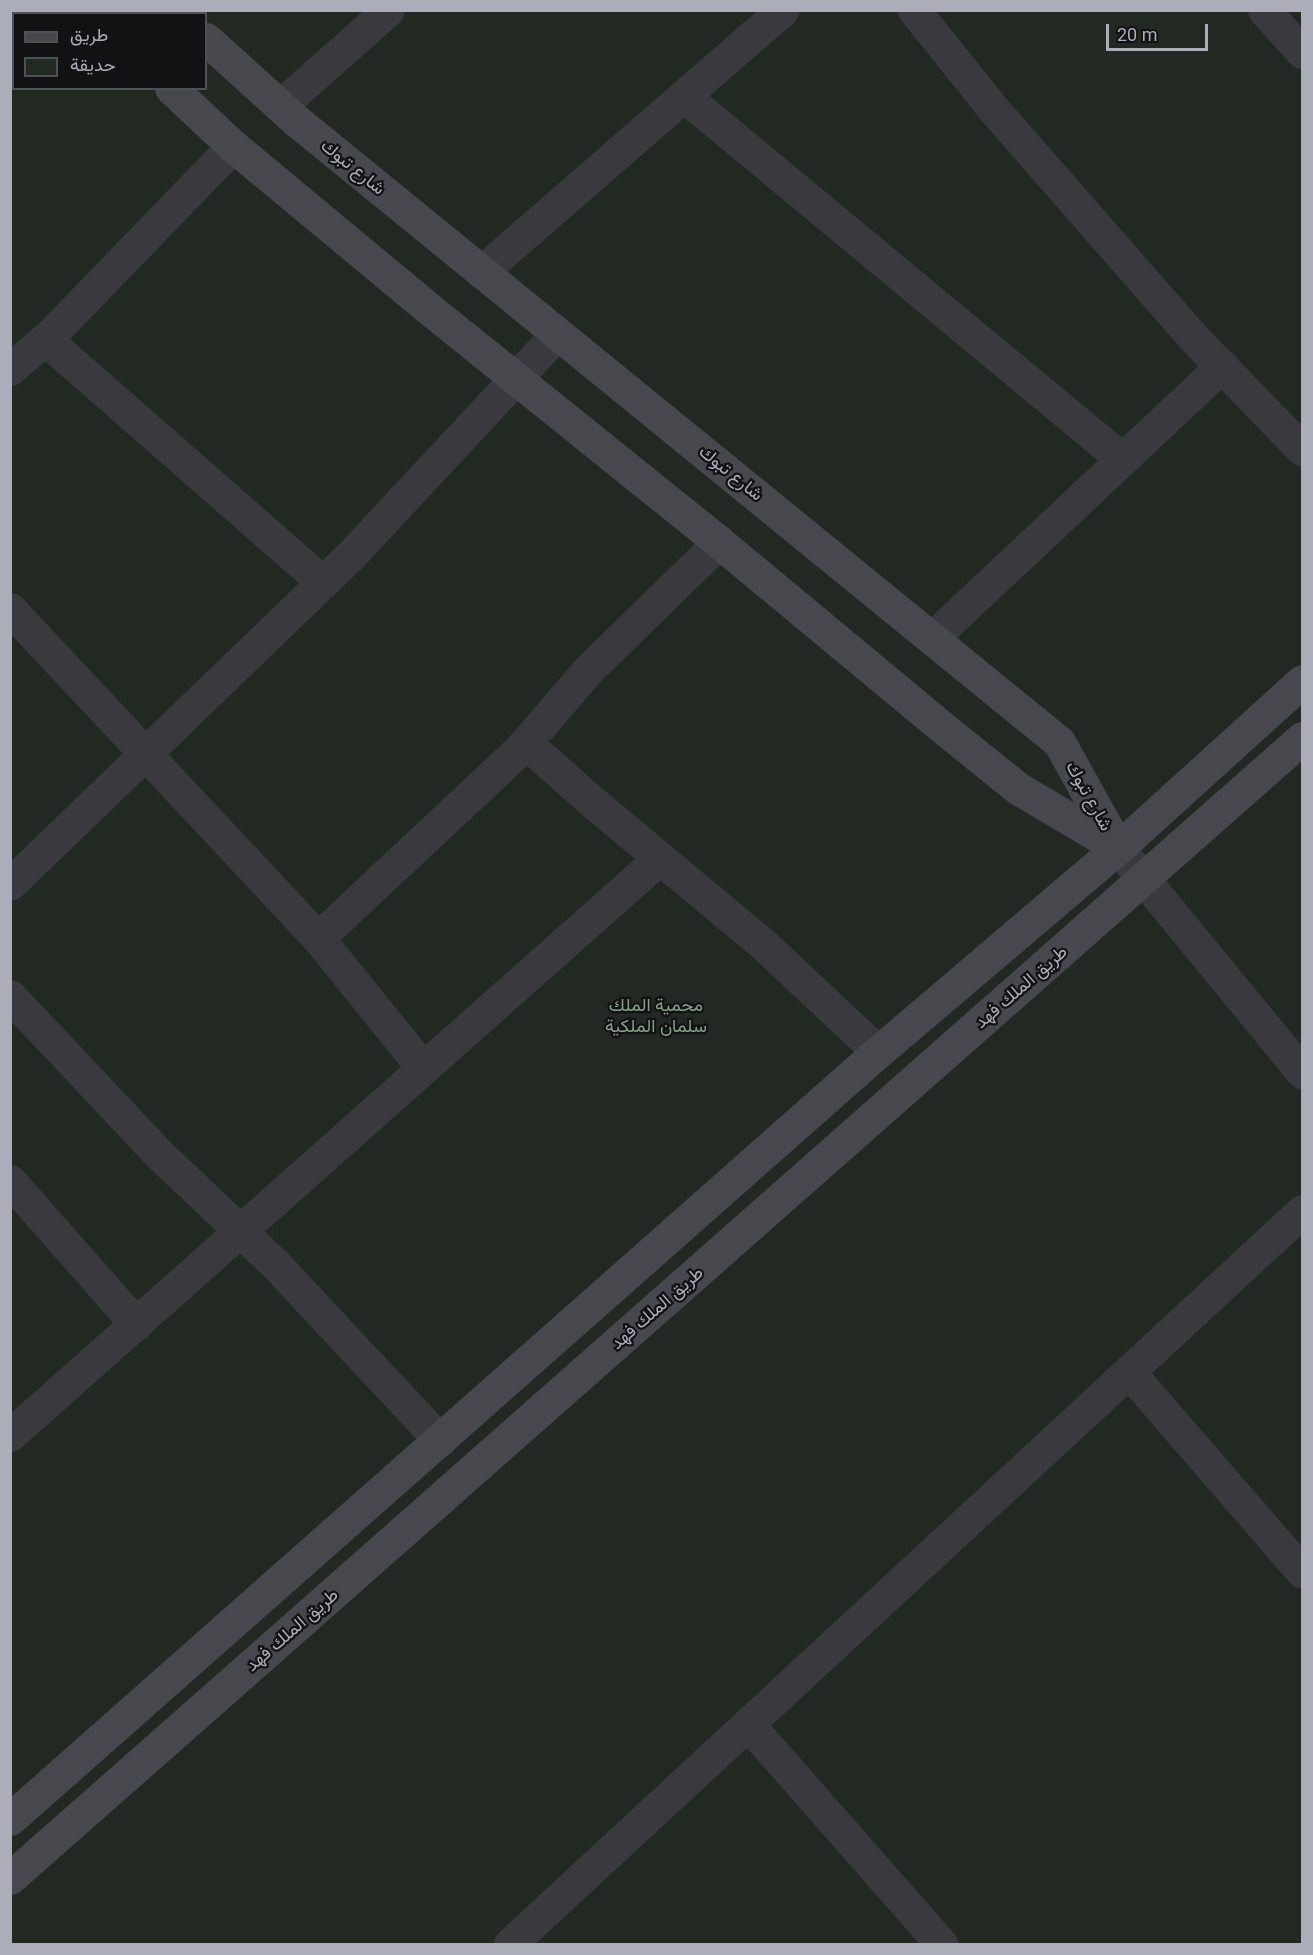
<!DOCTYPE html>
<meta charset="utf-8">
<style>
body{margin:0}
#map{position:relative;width:1313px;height:1955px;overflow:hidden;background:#171719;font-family:Roboto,Vazirmatn,sans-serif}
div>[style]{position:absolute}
.green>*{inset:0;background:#222923}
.street>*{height:33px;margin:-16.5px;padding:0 16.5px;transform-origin:16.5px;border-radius:16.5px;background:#39393e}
.secondary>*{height:33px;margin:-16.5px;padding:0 16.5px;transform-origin:16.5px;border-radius:16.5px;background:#47484d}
span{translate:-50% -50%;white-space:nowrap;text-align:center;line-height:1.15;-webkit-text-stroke:4.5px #121214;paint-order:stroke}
.street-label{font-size:18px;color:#abaeb8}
.park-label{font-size:18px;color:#83a187}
.frame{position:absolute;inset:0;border:12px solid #abaeb8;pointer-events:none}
.legend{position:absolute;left:12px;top:12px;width:195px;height:78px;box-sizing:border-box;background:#121214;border:2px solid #4f5056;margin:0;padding:8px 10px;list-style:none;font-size:18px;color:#abaeb8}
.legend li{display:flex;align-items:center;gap:12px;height:30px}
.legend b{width:30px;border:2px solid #4f5056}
.scale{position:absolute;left:1106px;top:24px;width:102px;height:27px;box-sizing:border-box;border:3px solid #abaeb8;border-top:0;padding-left:8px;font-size:18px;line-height:21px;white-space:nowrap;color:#abaeb8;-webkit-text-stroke:4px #121214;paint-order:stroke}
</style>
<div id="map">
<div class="green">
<i style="clip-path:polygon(evenodd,11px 11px,1302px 11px,1302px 1944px,11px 1944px,11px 11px,14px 14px,206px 14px,206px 88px,14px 88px,14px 14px)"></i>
</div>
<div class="street">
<i style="left:914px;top:10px;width:129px;rotate:51.3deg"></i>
<i style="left:995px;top:111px;width:298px;rotate:48.8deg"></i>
<i style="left:1191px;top:335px;width:159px;rotate:45.8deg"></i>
<i style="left:1264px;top:10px;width:57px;rotate:47.9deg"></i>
<i style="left:684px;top:96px;width:569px;rotate:39.65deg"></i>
<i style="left:280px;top:106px;width:144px;rotate:-41.6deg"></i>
<i style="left:481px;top:272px;width:399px;rotate:-41deg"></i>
<i style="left:45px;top:339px;width:369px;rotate:41.2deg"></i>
<i style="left:10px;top:369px;width:54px;rotate:-40.5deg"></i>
<i style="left:51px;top:334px;width:262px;rotate:-45.9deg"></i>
<i style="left:10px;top:609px;width:451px;rotate:46.9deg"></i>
<i style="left:318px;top:938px;width:166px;rotate:51.1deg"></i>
<i style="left:932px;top:638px;width:398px;rotate:-43.2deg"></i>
<i style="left:526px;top:743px;width:84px;rotate:41.6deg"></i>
<i style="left:589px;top:799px;width:225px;rotate:39.8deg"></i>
<i style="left:762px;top:943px;width:159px;rotate:43.2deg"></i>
<i style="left:1118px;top:848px;width:290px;rotate:50.6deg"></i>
<i style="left:10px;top:884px;width:471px;rotate:-44deg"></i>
<i style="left:349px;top:557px;width:305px;rotate:-47deg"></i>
<i style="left:318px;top:938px;width:277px;rotate:-43.1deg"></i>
<i style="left:520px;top:749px;width:104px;rotate:-49.3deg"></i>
<i style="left:588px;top:670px;width:183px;rotate:-44.3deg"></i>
<i style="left:10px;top:996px;width:217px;rotate:46.7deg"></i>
<i style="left:159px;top:1154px;width:161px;rotate:43.5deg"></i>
<i style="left:276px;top:1265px;width:240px;rotate:46.9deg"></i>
<i style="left:10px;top:1181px;width:191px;rotate:48.6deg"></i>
<i style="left:1129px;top:1372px;width:264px;rotate:49.1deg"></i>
<i style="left:10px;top:1435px;width:869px;rotate:-41.6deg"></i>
<i style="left:748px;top:1724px;width:293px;rotate:48.7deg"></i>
<i style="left:510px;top:1944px;width:1079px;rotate:-42.78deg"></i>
</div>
<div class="secondary">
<i style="left:88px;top:10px;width:5px;rotate:53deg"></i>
<i style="left:173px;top:10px;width:5px;rotate:53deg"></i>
<i style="left:206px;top:39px;width:124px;rotate:42.1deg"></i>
<i style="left:298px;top:122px;width:982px;rotate:39.17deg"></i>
<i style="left:1059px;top:742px;width:121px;rotate:60.9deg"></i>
<i style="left:171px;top:88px;width:85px;rotate:43.1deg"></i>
<i style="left:233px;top:146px;width:254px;rotate:39.7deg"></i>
<i style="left:428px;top:308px;width:373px;rotate:38.8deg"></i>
<i style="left:719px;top:542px;width:298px;rotate:39.7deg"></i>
<i style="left:948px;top:732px;width:91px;rotate:38.8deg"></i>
<i style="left:1019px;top:789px;width:114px;rotate:30.6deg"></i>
<i style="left:10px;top:1819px;width:1158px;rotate:-41.47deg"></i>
<i style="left:878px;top:1052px;width:315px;rotate:-40.4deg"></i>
<i style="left:1118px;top:848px;width:248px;rotate:-42.2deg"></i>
<i style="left:10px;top:1878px;width:1723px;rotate:-41.42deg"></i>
</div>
<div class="street-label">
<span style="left:353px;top:167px;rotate:39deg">شارع تبوك</span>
<span style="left:731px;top:473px;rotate:39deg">شارع تبوك</span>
<span style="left:1089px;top:796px;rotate:61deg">شارع تبوك</span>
<span style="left:1021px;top:987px;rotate:-41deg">طريق الملك فهد</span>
<span style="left:657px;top:1308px;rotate:-41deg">طريق الملك فهد</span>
<span style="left:292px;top:1630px;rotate:-41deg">طريق الملك فهد</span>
</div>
<div class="park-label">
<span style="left:656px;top:1016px">محمية الملك<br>سلمان الملكية</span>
</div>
<div class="frame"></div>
<ul class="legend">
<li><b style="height:8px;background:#47484d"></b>طريق</li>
<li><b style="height:16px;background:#222923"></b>حديقة</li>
</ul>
<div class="scale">20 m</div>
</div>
